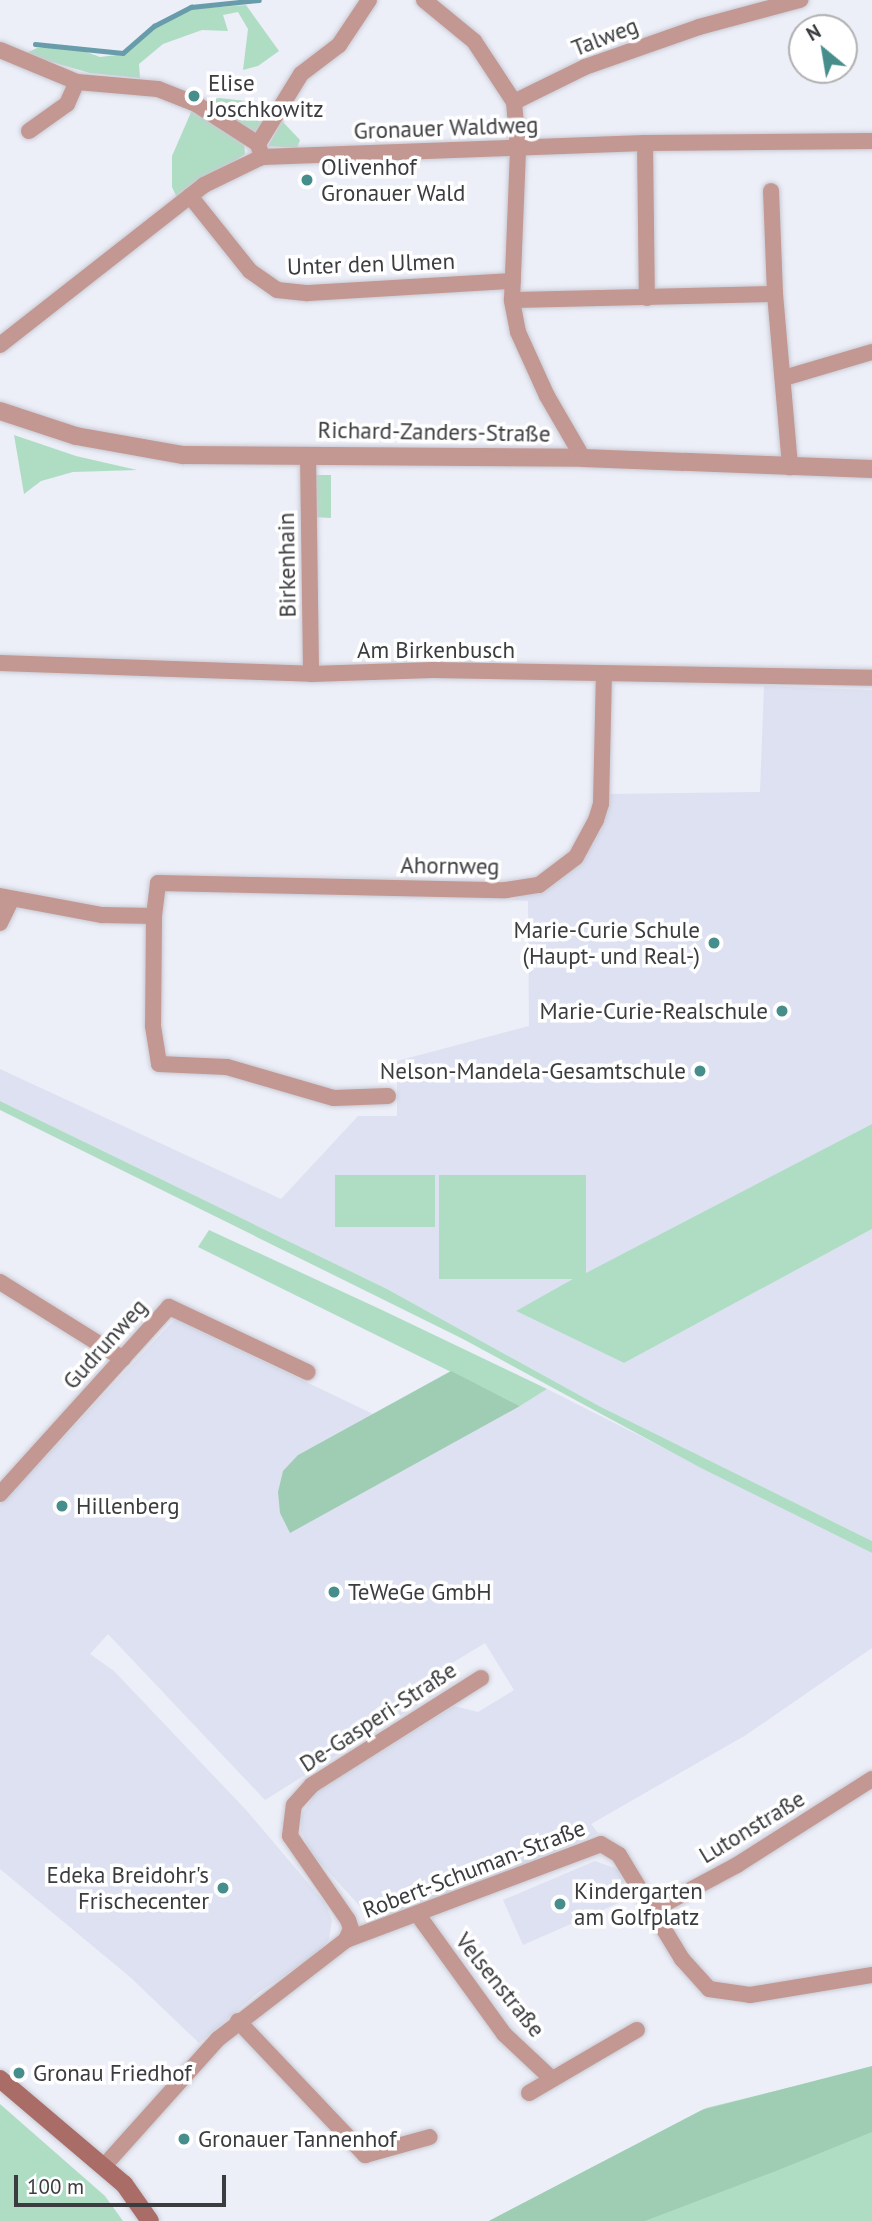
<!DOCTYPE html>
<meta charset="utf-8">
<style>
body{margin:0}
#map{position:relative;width:872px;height:2221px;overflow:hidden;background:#eceef8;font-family:"PT Sans",sans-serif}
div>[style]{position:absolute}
.built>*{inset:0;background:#dde1f2}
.green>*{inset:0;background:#afddc4}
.forest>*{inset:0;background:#9fcdb4}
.stream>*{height:4.5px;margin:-2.25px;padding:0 2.25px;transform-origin:2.25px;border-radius:2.25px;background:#689caa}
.roads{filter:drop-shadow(0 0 2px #c9cad3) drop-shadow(0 0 2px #c9cad3)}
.minor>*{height:16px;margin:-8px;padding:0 8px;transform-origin:8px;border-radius:8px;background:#c39792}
.tertiary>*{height:18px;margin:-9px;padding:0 9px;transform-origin:9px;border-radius:9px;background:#c39792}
.secondary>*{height:18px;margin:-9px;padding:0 9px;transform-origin:9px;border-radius:9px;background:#aa6c66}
.dots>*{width:19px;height:19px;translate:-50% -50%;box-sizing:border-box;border:4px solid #fff;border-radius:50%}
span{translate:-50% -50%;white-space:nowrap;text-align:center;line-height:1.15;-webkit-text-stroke:7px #fff;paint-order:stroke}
.street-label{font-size:23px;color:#3b3c3f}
.poi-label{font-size:23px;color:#3b3c3f}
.left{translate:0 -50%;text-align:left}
.right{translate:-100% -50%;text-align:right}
.north{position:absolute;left:788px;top:14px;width:70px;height:70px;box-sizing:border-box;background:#fff;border:2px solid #b1b1b2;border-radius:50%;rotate:330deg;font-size:19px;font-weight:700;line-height:28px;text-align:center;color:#3b3c3f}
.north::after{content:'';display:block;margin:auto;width:24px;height:32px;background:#468e8b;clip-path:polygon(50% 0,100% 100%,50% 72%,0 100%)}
.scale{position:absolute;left:14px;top:2175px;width:212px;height:32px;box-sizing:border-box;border:4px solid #3b3c3f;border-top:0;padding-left:9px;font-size:21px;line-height:24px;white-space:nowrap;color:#3b3c3f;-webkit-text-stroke:5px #fff;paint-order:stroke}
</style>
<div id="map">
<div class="built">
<i style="clip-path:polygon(764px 686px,872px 690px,872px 1124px,516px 1311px,624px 1363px,872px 1229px,872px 1541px,599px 1406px,387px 1289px,0 1101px,0 1069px,281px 1199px,358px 1116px,397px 1116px,397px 1061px,529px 1026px,528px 901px,511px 900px,553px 885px,582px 862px,601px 829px,608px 794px,760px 792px)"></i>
<i style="clip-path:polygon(175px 1319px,373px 1414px,298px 1455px,520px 1406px,547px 1389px,872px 1553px,872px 1648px,746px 1735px,591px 1824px,598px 1833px,395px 1923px,369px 1916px,312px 1854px,301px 1831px,302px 1814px,316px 1792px,454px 1706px,478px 1712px,514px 1690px,485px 1643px,449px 1665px,443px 1689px,265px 1800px,108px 1634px,90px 1654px,114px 1671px,247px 1811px,325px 1903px,332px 1920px,329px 1939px,316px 1955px,259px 1992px,199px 2043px,130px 1977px,0 1869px,0 1505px)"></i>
<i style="clip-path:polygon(595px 1861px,617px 1869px,632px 1897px,523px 1945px,503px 1900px)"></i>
</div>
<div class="green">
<i style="clip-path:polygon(246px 5px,279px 51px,258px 66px,243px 70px,248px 29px,238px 12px,223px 15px,228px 31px,202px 30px,163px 44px,139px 64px,140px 78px,90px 73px,24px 54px,37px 48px,73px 47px,100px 57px,125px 54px,147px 32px,192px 9px)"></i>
<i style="clip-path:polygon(219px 98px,246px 101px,263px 107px,270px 116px,256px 135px,204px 102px)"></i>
<i style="clip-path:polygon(192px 110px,244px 142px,245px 154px,178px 200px,172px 187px,172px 156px)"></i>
<i style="clip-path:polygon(282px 121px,300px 140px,297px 148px,268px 146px)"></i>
<i style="clip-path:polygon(14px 435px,76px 456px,137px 470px,73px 472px,41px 481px,24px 494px)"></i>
<i style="clip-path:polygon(312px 475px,331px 475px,331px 518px,312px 517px)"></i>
<i style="clip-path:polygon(0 1101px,387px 1289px,599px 1406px,872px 1541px,872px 1553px,701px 1468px,463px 1339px,0 1110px)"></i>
<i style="clip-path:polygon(872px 1124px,872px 1229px,624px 1363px,516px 1311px,573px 1279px,439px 1279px,439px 1175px,586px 1175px,586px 1273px)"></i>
<i style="clip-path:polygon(335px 1175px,435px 1175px,435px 1227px,335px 1227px)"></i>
<i style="clip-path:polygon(209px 1230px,382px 1310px,547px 1389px,520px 1406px,198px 1247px)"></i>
<i style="clip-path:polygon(872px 2067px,872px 2221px,489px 2221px,706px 2108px)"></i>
<i style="clip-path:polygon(0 2104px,105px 2196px,123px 2221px,0 2221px)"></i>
</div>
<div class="forest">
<i style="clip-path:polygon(451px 1371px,520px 1406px,290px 1533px,280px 1513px,278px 1492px,283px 1471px,298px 1455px)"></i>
<i style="clip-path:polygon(872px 2066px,872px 2132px,776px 2171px,645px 2221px,489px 2221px,702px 2110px)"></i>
</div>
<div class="stream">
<i style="left:35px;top:44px;width:88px;rotate:5.8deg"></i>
<i style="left:123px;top:53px;width:41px;rotate:-41.1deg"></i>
<i style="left:154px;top:26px;width:42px;rotate:-27.2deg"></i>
<i style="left:191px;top:7px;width:68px;rotate:-5.9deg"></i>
</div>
<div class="roads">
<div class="minor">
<i style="left:424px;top:0;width:65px;rotate:39.4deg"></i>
<i style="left:474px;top:41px;width:73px;rotate:56.7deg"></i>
<i style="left:0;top:50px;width:83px;rotate:22.6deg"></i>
<i style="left:77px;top:82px;width:81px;rotate:4.9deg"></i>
<i style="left:158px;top:89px;width:41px;rotate:21.5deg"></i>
<i style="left:196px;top:104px;width:74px;rotate:32.8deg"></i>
<i style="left:258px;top:144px;width:14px;rotate:73deg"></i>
<i style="left:29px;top:131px;width:47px;rotate:-35.4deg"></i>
<i style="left:67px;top:104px;width:24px;rotate:-66deg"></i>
<i style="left:645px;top:143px;width:155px;rotate:89.3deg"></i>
<i style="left:258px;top:144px;width:82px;rotate:-58.4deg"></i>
<i style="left:301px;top:74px;width:48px;rotate:-37.3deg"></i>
<i style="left:339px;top:45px;width:54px;rotate:-56.3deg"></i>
<i style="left:190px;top:196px;width:96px;rotate:51.3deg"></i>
<i style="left:250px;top:271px;width:33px;rotate:35deg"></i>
<i style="left:277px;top:290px;width:31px;rotate:6deg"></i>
<i style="left:308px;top:293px;width:205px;rotate:-3.4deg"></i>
<i style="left:775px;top:294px;width:174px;rotate:85deg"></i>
<i style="left:512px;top:300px;width:263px;rotate:-1.3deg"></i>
<i style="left:775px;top:294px;width:103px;rotate:-92.2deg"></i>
<i style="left:0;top:345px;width:259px;rotate:-38.1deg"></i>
<i style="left:204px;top:185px;width:64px;rotate:-25.8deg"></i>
<i style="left:262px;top:157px;width:383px;rotate:-2.1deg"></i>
<i style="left:645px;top:143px;width:227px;rotate:-0.5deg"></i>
<i style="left:784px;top:378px;width:92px;rotate:-16.5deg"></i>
<i style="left:308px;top:455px;width:219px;rotate:89.2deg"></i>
<i style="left:583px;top:458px;width:72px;rotate:-120.1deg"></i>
<i style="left:547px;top:396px;width:70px;rotate:-114.4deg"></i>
<i style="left:518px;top:332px;width:33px;rotate:-101deg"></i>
<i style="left:512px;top:300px;width:152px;rotate:-87.7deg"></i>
<i style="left:518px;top:148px;width:46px;rotate:-95deg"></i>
<i style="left:514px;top:102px;width:79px;rotate:-26.2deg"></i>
<i style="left:585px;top:67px;width:121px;rotate:-19.3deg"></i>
<i style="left:699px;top:27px;width:105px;rotate:-15deg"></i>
<i style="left:0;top:663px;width:311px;rotate:2deg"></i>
<i style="left:311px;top:674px;width:122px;rotate:-1.9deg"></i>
<i style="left:433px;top:670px;width:439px;rotate:1deg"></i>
<i style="left:0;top:896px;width:104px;rotate:10.6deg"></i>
<i style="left:102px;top:915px;width:52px;rotate:1.1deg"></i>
<i style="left:154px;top:916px;width:33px;rotate:-83deg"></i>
<i style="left:158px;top:883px;width:348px;rotate:1.2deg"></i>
<i style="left:506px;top:890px;width:33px;rotate:-9deg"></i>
<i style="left:539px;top:885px;width:46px;rotate:-37.1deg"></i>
<i style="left:576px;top:857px;width:42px;rotate:-61.6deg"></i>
<i style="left:596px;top:820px;width:17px;rotate:-73deg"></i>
<i style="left:601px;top:804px;width:128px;rotate:-88.7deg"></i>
<i style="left:154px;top:916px;width:110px;rotate:90.5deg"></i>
<i style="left:153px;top:1026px;width:38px;rotate:81deg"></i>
<i style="left:159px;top:1064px;width:68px;rotate:2.5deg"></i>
<i style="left:227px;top:1067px;width:111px;rotate:16.2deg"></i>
<i style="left:334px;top:1098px;width:54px;rotate:-2.1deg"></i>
<i style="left:0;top:923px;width:25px;rotate:-64deg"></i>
<i style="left:0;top:1282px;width:145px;rotate:32deg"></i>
<i style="left:0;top:1494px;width:252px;rotate:-47.9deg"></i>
<i style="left:169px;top:1307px;width:153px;rotate:25.2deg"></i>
<i style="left:653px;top:1910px;width:95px;rotate:-28.2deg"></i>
<i style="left:737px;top:1865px;width:160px;rotate:-32.5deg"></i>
<i style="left:418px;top:1915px;width:147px;rotate:54.1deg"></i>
<i style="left:504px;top:2034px;width:66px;rotate:43.2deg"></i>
<i style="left:346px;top:1940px;width:12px;rotate:-66deg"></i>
<i style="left:351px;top:1929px;width:9px;rotate:-108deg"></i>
<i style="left:348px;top:1920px;width:102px;rotate:-124.6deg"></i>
<i style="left:290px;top:1836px;width:31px;rotate:-83deg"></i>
<i style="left:294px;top:1805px;width:27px;rotate:-48deg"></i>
<i style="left:312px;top:1785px;width:200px;rotate:-32.3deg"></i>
<i style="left:238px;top:2021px;width:185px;rotate:46.5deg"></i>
<i style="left:365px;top:2155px;width:67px;rotate:-15.5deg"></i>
<i style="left:529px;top:2093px;width:125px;rotate:-30.3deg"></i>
<i style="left:104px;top:2166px;width:171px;rotate:-48.1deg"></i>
<i style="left:218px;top:2039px;width:162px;rotate:-37.7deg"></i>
<i style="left:346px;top:1940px;width:272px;rotate:-20.6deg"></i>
<i style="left:601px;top:1844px;width:21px;rotate:31deg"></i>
<i style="left:619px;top:1855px;width:122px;rotate:58.8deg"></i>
<i style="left:682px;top:1959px;width:40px;rotate:48deg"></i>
<i style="left:709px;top:1989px;width:41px;rotate:8.3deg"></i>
<i style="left:750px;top:1995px;width:124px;rotate:-9.3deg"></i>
</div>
<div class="tertiary">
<i style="left:0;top:411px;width:80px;rotate:18.2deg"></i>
<i style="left:76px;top:436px;width:109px;rotate:10.1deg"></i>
<i style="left:183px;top:455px;width:400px;rotate:0.4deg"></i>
<i style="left:583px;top:458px;width:289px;rotate:2.2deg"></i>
</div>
<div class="secondary">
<i style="left:0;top:2079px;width:162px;rotate:40.3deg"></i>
<i style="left:124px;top:2184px;width:45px;rotate:54.9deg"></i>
</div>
</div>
<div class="dots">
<i style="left:194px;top:96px;background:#468e8b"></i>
<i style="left:307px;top:180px;background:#468e8b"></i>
<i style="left:714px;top:943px;background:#468e8b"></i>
<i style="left:782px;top:1011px;background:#468e8b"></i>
<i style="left:700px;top:1071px;background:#468e8b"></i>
<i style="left:62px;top:1506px;background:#468e8b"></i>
<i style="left:334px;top:1592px;background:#468e8b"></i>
<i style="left:223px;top:1888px;background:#468e8b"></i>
<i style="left:560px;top:1904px;background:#468e8b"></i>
<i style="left:19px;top:2073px;background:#468e8b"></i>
<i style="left:184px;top:2139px;background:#468e8b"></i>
</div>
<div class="street-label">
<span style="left:605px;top:37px;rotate:-21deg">Talweg</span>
<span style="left:446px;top:128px;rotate:-2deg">Gronauer Waldweg</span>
<span style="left:371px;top:264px;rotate:-2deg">Unter den Ulmen</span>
<span style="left:434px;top:432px;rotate:1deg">Richard-Zanders-Straße</span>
<span style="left:287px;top:565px;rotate:-91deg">Birkenhain</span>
<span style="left:436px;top:650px">Am Birkenbusch</span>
<span style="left:450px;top:866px;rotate:1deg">Ahornweg</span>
<span style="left:105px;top:1344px;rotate:-48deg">Gudrunweg</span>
<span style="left:378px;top:1717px;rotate:-33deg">De-Gasperi-Straße</span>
<span style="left:752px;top:1827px;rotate:-31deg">Lutonstraße</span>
<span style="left:474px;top:1869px;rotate:-21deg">Robert-Schuman-Straße</span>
<span style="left:500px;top:1985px;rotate:51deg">Velsenstraße</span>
</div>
<div class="poi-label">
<span class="left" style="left:208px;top:96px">Elise<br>Joschkowitz</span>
<span class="left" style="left:321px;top:180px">Olivenhof<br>Gronauer Wald</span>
<span class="right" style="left:700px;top:943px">Marie-Curie Schule<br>(Haupt- und Real-)</span>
<span class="right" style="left:768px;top:1011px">Marie-Curie-Realschule</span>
<span class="right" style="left:686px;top:1071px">Nelson-Mandela-Gesamtschule</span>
<span class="left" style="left:76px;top:1506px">Hillenberg</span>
<span class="left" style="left:348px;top:1592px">TeWeGe GmbH</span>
<span class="right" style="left:209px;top:1888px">Edeka Breidohr's<br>Frischecenter</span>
<span class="left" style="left:574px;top:1904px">Kindergarten<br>am Golfplatz</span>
<span class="left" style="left:33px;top:2073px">Gronau Friedhof</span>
<span class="left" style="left:198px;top:2139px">Gronauer Tannenhof</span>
</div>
<div class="north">N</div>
<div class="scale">100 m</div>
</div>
